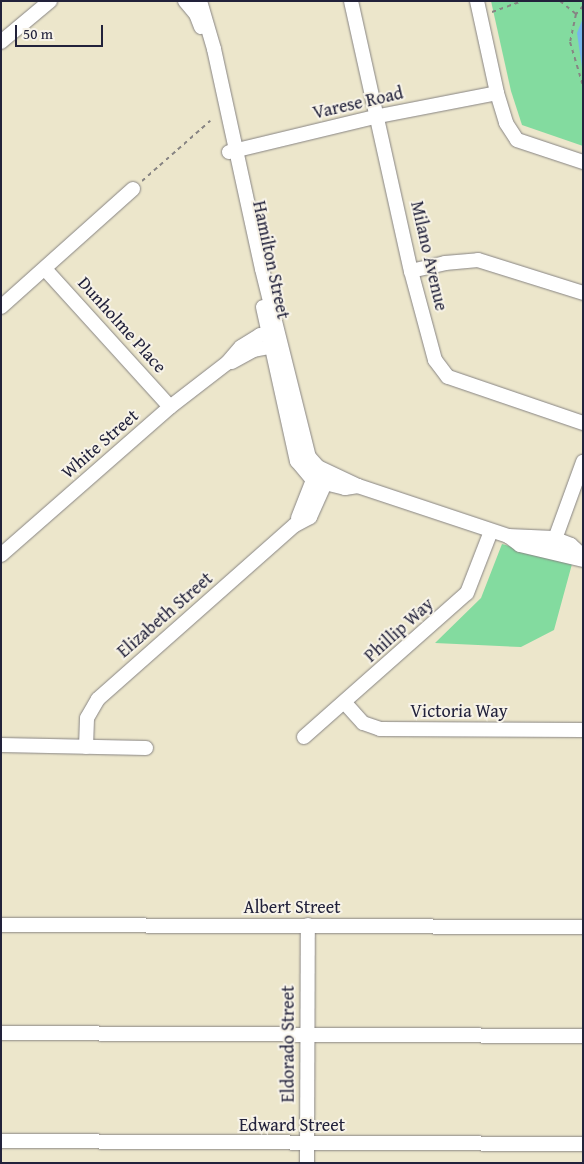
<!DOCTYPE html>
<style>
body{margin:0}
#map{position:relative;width:584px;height:1164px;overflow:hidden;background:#ece6cb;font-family:"Gentium Book Plus",serif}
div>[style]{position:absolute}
.green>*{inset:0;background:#83db9f}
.water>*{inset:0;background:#76b6ea}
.path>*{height:2px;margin-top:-1px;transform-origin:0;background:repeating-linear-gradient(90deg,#878483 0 4px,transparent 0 8px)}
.roads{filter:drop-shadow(0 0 1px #878483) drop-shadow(0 0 1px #878483)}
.minor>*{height:14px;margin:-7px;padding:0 7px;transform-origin:7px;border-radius:7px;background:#fff}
span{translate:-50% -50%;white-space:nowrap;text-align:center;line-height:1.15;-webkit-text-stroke:4px #f7f3e8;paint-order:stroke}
.street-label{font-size:18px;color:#22223b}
.frame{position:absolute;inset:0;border:2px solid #22223b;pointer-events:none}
.scale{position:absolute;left:15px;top:25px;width:88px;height:22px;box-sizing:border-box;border:2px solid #22223b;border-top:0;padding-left:6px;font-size:15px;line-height:18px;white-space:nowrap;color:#22223b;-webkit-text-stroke:4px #f7f3e8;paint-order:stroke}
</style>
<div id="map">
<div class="green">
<i style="clip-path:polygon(491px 1px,583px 1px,583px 146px,522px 125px,511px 91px)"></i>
<i style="clip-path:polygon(502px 544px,572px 564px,554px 630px,521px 647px,435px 643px,481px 598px)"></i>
</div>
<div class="water">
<i style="clip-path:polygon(583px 18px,583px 74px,577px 33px)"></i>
</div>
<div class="path">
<i style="left:560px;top:1px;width:21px;rotate:39deg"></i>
<i style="left:583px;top:6px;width:11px;rotate:131deg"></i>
<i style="left:576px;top:14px;width:29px;rotate:102deg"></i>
<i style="left:570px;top:42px;width:46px;rotate:73.5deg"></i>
<i style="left:492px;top:12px;width:33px;rotate:-20deg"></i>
<i style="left:142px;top:181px;width:91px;rotate:-41.4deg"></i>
</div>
<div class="roads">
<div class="minor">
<i style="left:185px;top:1px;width:17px;rotate:50deg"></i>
<i style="left:196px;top:14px;width:14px;rotate:69deg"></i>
<i style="left:200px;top:1px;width:50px;rotate:73.7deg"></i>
<i style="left:214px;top:49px;width:225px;rotate:77.7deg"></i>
<i style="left:262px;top:269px;width:194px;rotate:76deg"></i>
<i style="left:309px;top:457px;width:13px;rotate:48deg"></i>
<i style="left:318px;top:467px;width:44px;rotate:25.4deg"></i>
<i style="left:358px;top:486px;width:158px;rotate:18.4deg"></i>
<i style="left:508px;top:536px;width:15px;rotate:37deg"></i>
<i style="left:520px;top:545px;width:65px;rotate:13.4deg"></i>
<i style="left:351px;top:1px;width:277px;rotate:77.5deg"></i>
<i style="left:411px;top:271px;width:92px;rotate:74.9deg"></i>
<i style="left:435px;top:360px;width:21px;rotate:53deg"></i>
<i style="left:448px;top:377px;width:143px;rotate:18.8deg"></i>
<i style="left:477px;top:1px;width:94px;rotate:77.7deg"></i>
<i style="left:497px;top:93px;width:31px;rotate:73deg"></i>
<i style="left:506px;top:123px;width:20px;rotate:57deg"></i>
<i style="left:517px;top:140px;width:70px;rotate:18.4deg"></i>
<i style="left:1px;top:42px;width:64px;rotate:-39.9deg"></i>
<i style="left:229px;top:152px;width:154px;rotate:-13.5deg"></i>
<i style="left:379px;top:116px;width:120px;rotate:-11deg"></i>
<i style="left:45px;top:269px;width:186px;rotate:47.8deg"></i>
<i style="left:411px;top:271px;width:35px;rotate:-13deg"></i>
<i style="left:445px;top:263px;width:33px;rotate:-5deg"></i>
<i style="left:478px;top:260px;width:110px;rotate:17.4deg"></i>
<i style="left:1px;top:307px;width:177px;rotate:-41.8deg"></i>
<i style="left:263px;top:307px;width:158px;rotate:77.6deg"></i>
<i style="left:297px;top:461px;width:25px;rotate:50deg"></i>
<i style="left:313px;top:480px;width:33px;rotate:14deg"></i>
<i style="left:345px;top:488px;width:13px;rotate:-9deg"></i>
<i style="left:232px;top:362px;width:25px;rotate:-29deg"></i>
<i style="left:254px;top:350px;width:25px;rotate:-11deg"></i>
<i style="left:298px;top:518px;width:41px;rotate:-68.5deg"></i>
<i style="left:313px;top:480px;width:8px;rotate:-40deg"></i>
<i style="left:508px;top:536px;width:45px;rotate:2.5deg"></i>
<i style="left:553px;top:538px;width:19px;rotate:21deg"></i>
<i style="left:571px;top:545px;width:16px;rotate:43deg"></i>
<i style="left:551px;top:550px;width:94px;rotate:-70deg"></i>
<i style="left:1px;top:555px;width:225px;rotate:-41.2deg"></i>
<i style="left:170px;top:407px;width:72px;rotate:-37.7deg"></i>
<i style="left:227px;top:363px;width:21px;rotate:-49deg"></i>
<i style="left:241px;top:347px;width:22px;rotate:-32deg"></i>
<i style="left:260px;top:335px;width:16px;rotate:-11deg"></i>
<i style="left:345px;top:703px;width:27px;rotate:48deg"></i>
<i style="left:363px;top:723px;width:18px;rotate:19deg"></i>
<i style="left:380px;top:729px;width:203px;rotate:0.3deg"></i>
<i style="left:304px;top:737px;width:217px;rotate:-41.5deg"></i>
<i style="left:467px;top:593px;width:66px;rotate:-68.8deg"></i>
<i style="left:1px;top:745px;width:145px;rotate:1.2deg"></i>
<i style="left:86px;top:747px;width:29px;rotate:-88deg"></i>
<i style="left:87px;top:718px;width:22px;rotate:-60deg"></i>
<i style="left:98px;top:699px;width:263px;rotate:-41.5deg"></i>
<i style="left:295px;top:525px;width:17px;rotate:-28deg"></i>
<i style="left:310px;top:517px;width:44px;rotate:-65.8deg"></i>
<i style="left:1px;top:925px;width:582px;rotate:0.2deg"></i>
<i style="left:1px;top:1033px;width:582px;rotate:0.3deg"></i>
<i style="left:1px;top:1141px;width:582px;rotate:0.3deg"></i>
<i style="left:307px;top:1163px;width:238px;rotate:-89.8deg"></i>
</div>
</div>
<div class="street-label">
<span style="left:358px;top:103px;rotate:-13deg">Varese Road</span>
<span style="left:429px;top:256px;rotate:77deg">Milano Avenue</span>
<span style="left:271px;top:260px;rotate:78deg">Hamilton Street</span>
<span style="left:122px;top:325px;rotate:48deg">Dunholme Place</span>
<span style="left:100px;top:444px;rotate:-41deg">White Street</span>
<span style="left:165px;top:615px;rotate:-41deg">Elizabeth Street</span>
<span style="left:399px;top:630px;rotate:-42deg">Phillip Way</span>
<span style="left:459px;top:711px">Victoria Way</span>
<span style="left:292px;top:907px">Albert Street</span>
<span style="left:288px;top:1044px;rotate:-90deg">Eldorado Street</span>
<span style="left:292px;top:1125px">Edward Street</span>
</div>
<div class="frame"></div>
<div class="scale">50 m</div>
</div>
